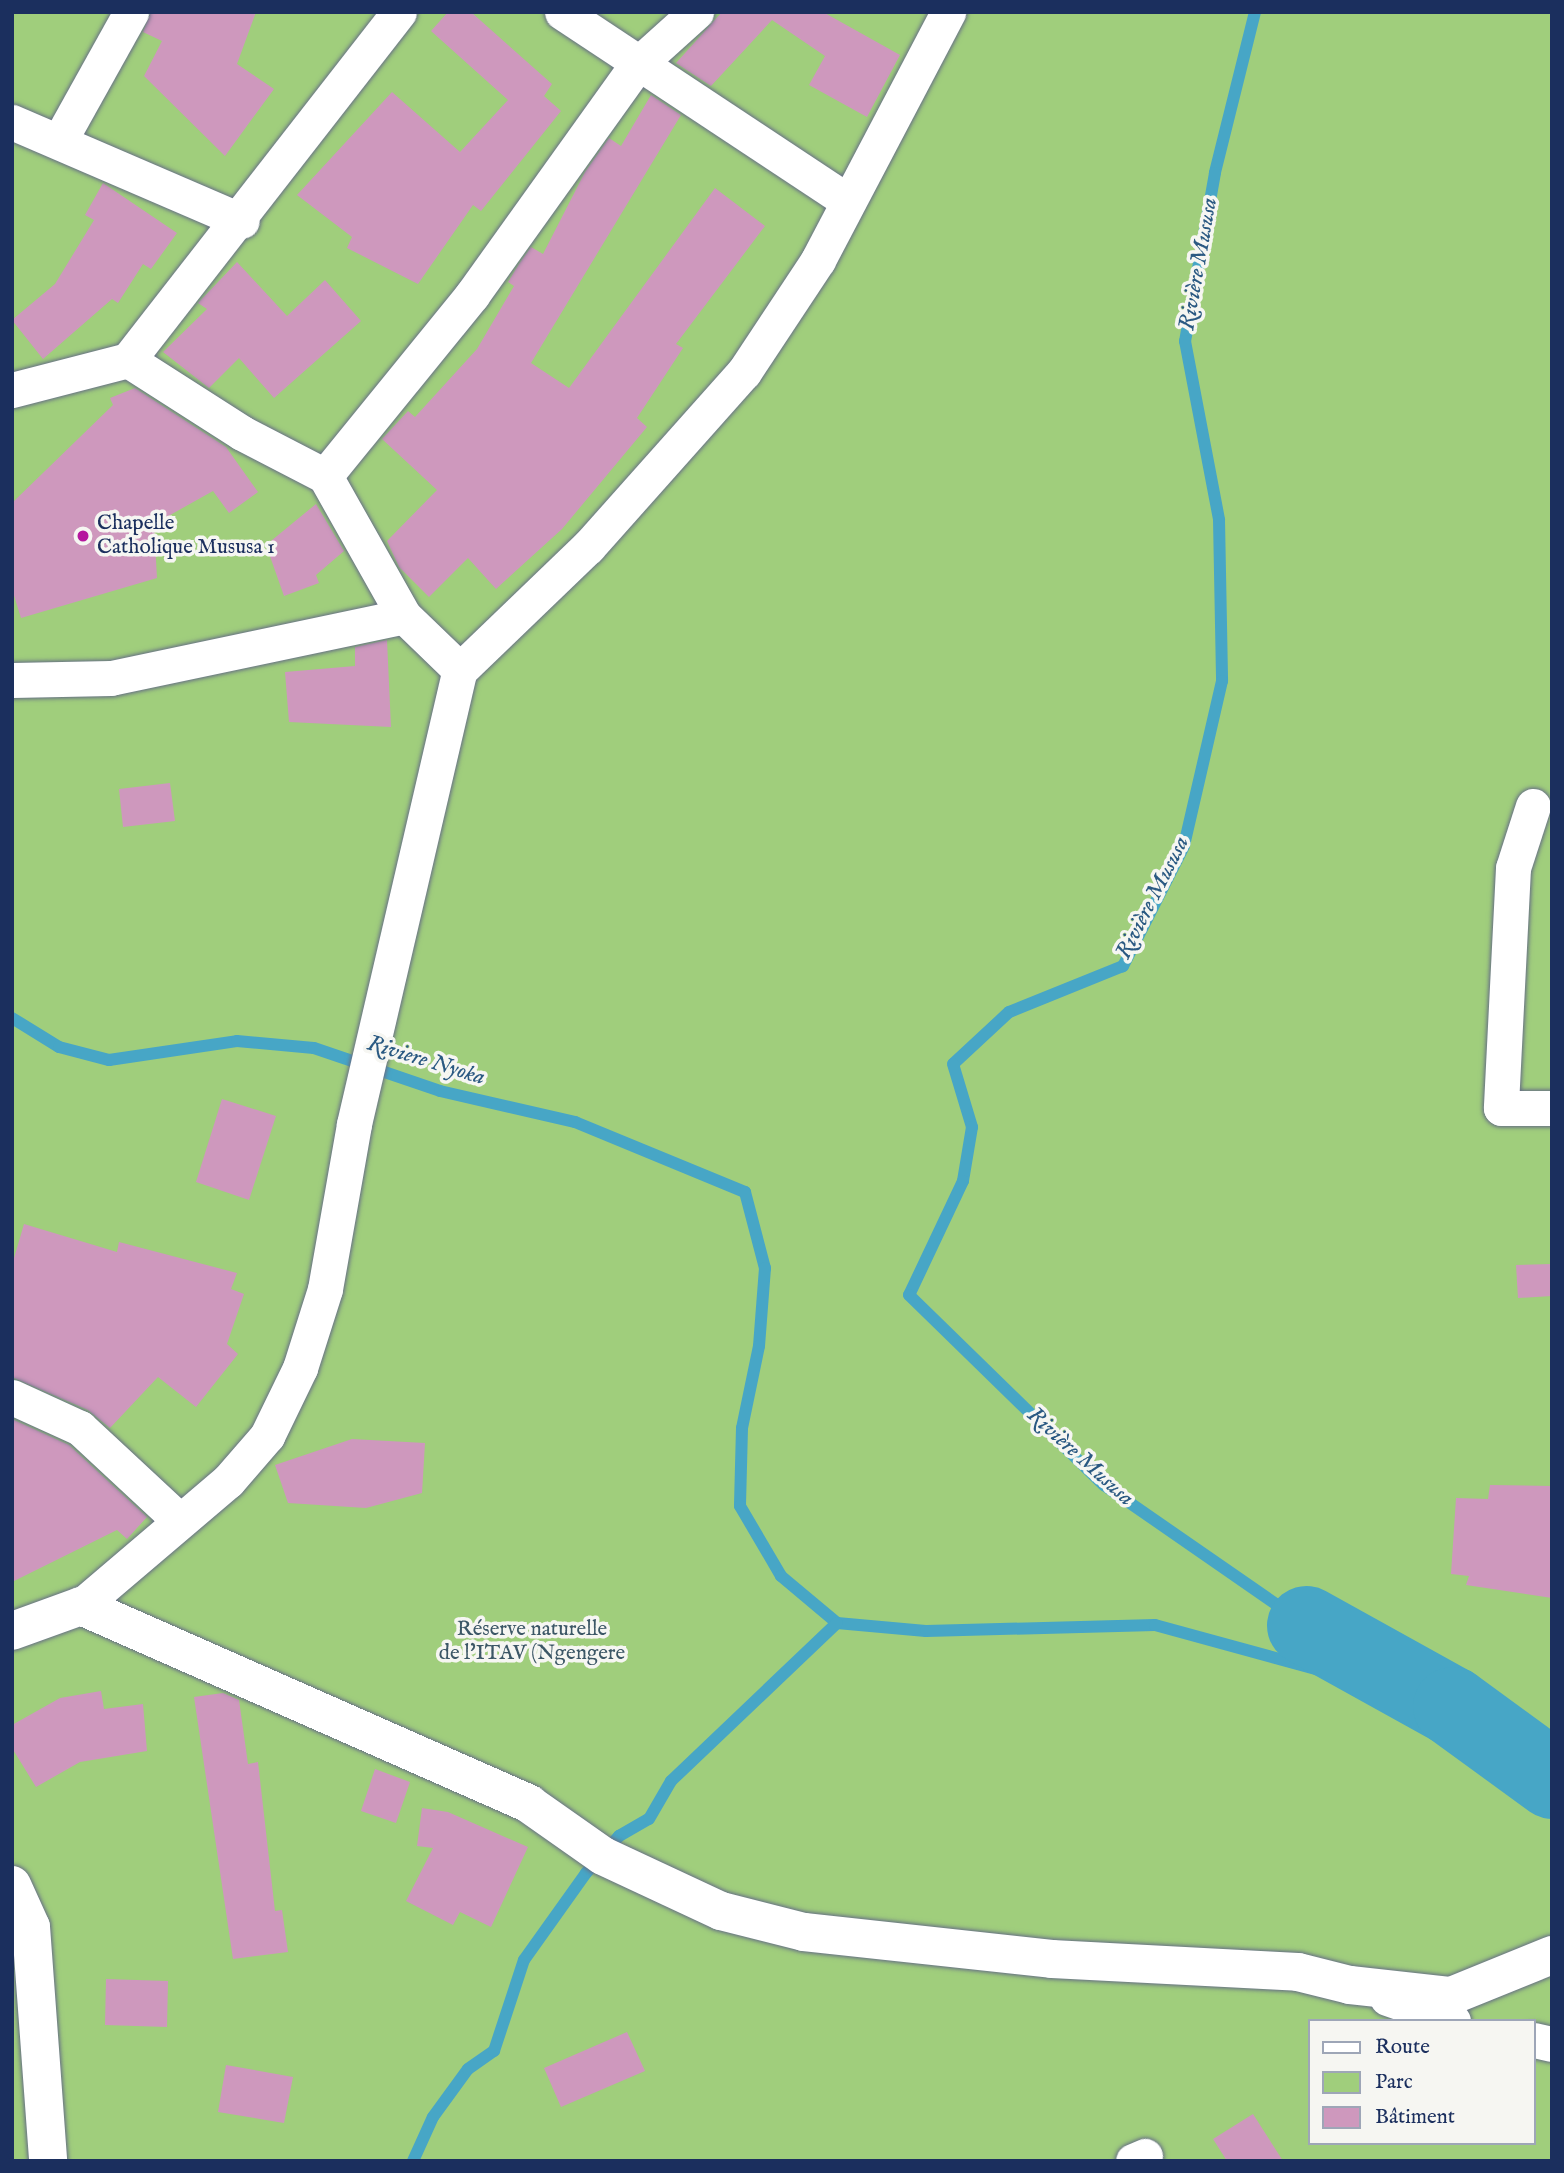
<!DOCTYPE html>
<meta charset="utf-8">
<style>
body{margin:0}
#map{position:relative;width:1564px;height:2173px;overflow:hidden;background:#f1e6ce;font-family:"IM FELL English",serif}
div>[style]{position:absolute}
.green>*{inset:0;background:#a0ce7c}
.stream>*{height:12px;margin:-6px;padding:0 6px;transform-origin:6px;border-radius:6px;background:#47a6c6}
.river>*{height:79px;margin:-39.5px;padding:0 39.5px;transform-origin:39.5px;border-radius:39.5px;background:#47a6c6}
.building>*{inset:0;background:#ce98bd}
.roads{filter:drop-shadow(0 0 2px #666f85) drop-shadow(0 0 2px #666f85)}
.minor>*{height:35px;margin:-17.5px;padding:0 17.5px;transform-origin:17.5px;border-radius:17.5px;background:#fff}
.tertiary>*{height:38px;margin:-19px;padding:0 19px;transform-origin:19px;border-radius:19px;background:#fff}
.dots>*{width:19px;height:19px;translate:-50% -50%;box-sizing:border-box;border:4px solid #f6f6f2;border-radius:50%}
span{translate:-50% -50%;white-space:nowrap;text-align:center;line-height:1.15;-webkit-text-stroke:7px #f6f6f2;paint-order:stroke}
.poi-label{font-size:21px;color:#1b2f5e}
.left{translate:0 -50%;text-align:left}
.park-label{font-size:21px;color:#3c5766}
.water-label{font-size:23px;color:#2a5982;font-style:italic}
.frame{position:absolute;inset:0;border:14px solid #1b2f5e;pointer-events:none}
.legend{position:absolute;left:1308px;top:2019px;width:228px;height:126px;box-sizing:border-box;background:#f6f6f2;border:2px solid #9ea6b7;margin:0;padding:9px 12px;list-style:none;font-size:21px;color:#1b2f5e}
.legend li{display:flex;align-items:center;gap:14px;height:35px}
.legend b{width:35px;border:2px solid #9ea6b7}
</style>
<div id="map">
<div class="green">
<i style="clip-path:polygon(evenodd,12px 12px,1552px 12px,1552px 2161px,12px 2161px,12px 12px,1310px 2021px,1534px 2021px,1534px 2143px,1310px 2143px,1310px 2021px)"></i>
</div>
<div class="stream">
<i style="left:1255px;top:12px;width:166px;rotate:104deg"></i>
<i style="left:1215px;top:173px;width:171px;rotate:100.1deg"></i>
<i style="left:1185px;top:341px;width:182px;rotate:79.2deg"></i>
<i style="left:1219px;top:520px;width:161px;rotate:88.9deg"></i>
<i style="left:1222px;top:681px;width:169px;rotate:103deg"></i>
<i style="left:1184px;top:846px;width:135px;rotate:116.9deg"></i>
<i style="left:1123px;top:966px;width:123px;rotate:158deg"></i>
<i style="left:1009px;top:1012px;width:76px;rotate:137.1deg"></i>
<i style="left:953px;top:1064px;width:66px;rotate:73.2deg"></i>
<i style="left:972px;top:1127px;width:55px;rotate:99.5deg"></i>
<i style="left:963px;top:1181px;width:126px;rotate:115.3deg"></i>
<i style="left:909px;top:1295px;width:272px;rotate:44.3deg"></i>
<i style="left:1104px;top:1485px;width:246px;rotate:34.7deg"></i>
<i style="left:12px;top:1018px;width:55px;rotate:31.7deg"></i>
<i style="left:59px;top:1047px;width:52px;rotate:14.6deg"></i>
<i style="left:109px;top:1060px;width:129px;rotate:-8.4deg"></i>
<i style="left:237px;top:1041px;width:77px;rotate:5.2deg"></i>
<i style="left:314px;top:1048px;width:133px;rotate:18.8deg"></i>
<i style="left:440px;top:1091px;width:139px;rotate:12.9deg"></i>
<i style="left:575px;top:1122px;width:184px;rotate:22.4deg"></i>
<i style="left:745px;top:1192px;width:79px;rotate:75.3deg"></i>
<i style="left:765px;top:1268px;width:78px;rotate:94.4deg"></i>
<i style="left:759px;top:1346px;width:84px;rotate:101.7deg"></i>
<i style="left:742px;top:1428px;width:78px;rotate:91.5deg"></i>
<i style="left:740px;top:1506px;width:81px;rotate:59.6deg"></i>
<i style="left:781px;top:1576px;width:73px;rotate:40deg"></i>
<i style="left:837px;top:1623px;width:89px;rotate:5.1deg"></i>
<i style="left:926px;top:1631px;width:229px;rotate:-1.5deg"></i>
<i style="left:1155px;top:1625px;width:308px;rotate:15.3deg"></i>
<i style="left:413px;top:2161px;width:48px;rotate:-65.6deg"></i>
<i style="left:433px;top:2117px;width:59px;rotate:-53.9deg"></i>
<i style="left:468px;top:2069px;width:32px;rotate:-35deg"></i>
<i style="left:494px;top:2051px;width:96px;rotate:-71.8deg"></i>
<i style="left:524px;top:1960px;width:107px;rotate:-54.5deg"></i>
<i style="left:586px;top:1873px;width:50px;rotate:-48.3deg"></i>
<i style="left:619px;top:1836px;width:34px;rotate:-30deg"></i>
<i style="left:649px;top:1819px;width:44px;rotate:-59.9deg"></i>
<i style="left:671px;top:1781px;width:229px;rotate:-43.6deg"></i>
</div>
<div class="river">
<i style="left:1306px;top:1625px;width:167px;rotate:29deg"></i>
<i style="left:1452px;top:1706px;width:124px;rotate:36.1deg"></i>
</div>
<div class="building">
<i style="clip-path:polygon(151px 12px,256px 12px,237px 64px,274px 89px,225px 156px,144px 76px,162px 41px,143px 32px)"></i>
<i style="clip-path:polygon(448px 12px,471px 12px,552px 84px,544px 96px,561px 111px,481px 211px,473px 205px,418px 284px,347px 248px,352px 237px,297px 195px,392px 92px,460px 152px,508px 100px,431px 31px)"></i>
<i style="clip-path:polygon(722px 12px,823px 12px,900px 55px,867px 117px,809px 85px,825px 56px,772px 20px,711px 86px,676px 63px)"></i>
<i style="clip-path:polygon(651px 95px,681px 115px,531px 363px,569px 388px,715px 188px,765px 226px,676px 344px,683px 348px,637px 418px,647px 427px,562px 529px,496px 589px,468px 558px,429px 597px,399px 567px,387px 541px,437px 490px,382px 439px,408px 411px,415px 417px,477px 349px,514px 286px,508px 282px,519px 264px,531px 247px,543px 254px,585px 172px,609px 138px,621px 146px)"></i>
<i style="clip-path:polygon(103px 183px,177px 233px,151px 269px,143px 264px,118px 303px,112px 299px,43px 359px,12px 320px,55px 284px,94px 220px,85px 215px)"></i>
<i style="clip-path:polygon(237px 262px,287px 316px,325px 280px,361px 321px,274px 398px,239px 358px,209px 388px,163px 352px,207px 309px,198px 303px)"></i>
<i style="clip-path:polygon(135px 388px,226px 447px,258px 492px,229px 513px,213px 491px,154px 524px,157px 578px,21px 618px,12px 589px,12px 503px,113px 405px,110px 398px)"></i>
<i style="clip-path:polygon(316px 504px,344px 551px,316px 575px,319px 583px,284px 596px,266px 545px)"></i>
<i style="clip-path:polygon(387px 640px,391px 727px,289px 722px,285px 672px,355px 666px,355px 647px)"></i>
<i style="clip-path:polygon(170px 783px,175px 821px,123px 827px,119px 789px)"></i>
<i style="clip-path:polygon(222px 1099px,276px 1116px,249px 1200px,196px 1182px)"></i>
<i style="clip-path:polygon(24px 1224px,117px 1252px,119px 1242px,237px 1273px,231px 1289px,244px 1294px,227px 1344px,238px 1354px,196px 1407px,158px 1377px,110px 1428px,88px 1410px,12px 1377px,12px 1265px)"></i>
<i style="clip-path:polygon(1552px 1264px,1552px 1296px,1518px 1298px,1516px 1265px)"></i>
<i style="clip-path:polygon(12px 1419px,69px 1445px,147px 1517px,127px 1539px,117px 1530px,12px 1582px)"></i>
<i style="clip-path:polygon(352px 1439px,425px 1443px,422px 1493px,366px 1508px,288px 1503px,275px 1465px)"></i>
<i style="clip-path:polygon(1490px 1485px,1552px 1486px,1552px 1598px,1466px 1585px,1469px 1576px,1451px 1574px,1456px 1498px,1488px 1499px)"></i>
<i style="clip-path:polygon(101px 1691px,104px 1709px,143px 1704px,147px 1751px,80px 1762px,36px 1787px,12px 1748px,12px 1725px,60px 1698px)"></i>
<i style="clip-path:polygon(223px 1693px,239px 1700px,248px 1764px,258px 1762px,275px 1911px,282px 1910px,288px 1952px,233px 1959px,194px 1697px)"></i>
<i style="clip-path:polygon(375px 1769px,410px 1782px,396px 1823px,361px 1811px)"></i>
<i style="clip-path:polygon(422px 1808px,448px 1812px,528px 1847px,491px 1927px,460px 1912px,453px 1925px,406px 1901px,433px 1848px,417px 1846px)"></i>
<i style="clip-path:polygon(106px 1979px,168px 1981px,167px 2027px,105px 2025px)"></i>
<i style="clip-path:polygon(627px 2032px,645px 2071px,561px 2107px,544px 2068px)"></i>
<i style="clip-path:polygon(226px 2065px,293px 2077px,284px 2123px,218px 2112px)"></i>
<i style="clip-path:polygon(1253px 2114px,1283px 2161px,1227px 2161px,1213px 2139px)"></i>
</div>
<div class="roads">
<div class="minor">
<i style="left:562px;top:12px;width:343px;rotate:33.5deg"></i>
<i style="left:12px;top:122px;width:250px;rotate:23.3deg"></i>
<i style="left:61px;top:138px;width:144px;rotate:-60.9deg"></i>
<i style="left:128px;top:360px;width:135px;rotate:32.6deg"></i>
<i style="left:242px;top:433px;width:93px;rotate:27.4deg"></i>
<i style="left:325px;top:476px;width:161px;rotate:60.6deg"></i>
<i style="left:404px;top:616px;width:78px;rotate:44deg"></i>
<i style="left:12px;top:390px;width:120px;rotate:-14.5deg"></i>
<i style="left:128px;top:360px;width:441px;rotate:-52.1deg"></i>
<i style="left:325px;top:476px;width:233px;rotate:-50.9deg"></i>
<i style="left:472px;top:295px;width:282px;rotate:-54.4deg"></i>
<i style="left:636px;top:66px;width:81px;rotate:-42deg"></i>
<i style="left:12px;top:680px;width:99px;rotate:-1.2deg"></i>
<i style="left:111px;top:678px;width:299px;rotate:-11.9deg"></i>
<i style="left:1533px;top:806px;width:65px;rotate:107.9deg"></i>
<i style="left:1513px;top:868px;width:240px;rotate:92.9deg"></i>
<i style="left:1501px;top:1108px;width:51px"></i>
<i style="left:12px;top:1397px;width:75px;rotate:24.5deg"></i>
<i style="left:80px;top:1428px;width:134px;rotate:42.9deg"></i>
<i style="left:81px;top:1606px;width:193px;rotate:-40.4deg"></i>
<i style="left:228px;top:1481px;width:60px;rotate:-49.1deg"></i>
<i style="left:267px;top:1436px;width:76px;rotate:-64.1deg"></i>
<i style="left:300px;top:1368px;width:83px;rotate:-72.4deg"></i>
<i style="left:325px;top:1289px;width:168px;rotate:-80deg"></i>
<i style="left:354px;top:1124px;width:466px;rotate:-76.9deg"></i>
<i style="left:460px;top:670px;width:178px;rotate:-43.9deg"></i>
<i style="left:588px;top:547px;width:234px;rotate:-48.3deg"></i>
<i style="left:744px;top:372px;width:134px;rotate:-56.5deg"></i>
<i style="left:818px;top:260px;width:280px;rotate:-62.3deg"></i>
<i style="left:1387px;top:1998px;width:70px;rotate:19.2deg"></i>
<i style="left:1534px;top:2040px;width:18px;rotate:13deg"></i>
<i style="left:1133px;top:2161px;width:13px;rotate:-23deg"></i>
</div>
<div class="tertiary">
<i style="left:12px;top:1631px;width:73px;rotate:-19.9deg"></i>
<i style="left:81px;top:1606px;width:490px;rotate:23.8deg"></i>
<i style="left:529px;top:1804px;width:90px;rotate:35.1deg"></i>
<i style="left:603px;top:1856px;width:130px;rotate:25deg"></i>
<i style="left:721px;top:1911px;width:86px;rotate:14.2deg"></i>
<i style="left:804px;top:1932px;width:249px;rotate:6.2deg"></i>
<i style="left:1052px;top:1959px;width:246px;rotate:3deg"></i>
<i style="left:1298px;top:1972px;width:54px;rotate:14deg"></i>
<i style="left:1350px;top:1985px;width:102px;rotate:6.2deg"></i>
<i style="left:1451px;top:1996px;width:109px;rotate:-22.1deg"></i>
<i style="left:12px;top:1885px;width:46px;rotate:65.7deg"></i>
<i style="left:31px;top:1927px;width:235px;rotate:85.8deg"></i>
</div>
</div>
<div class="dots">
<i style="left:83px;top:536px;background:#b5179e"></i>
</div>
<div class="poi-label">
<span class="left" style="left:97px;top:536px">Chapelle<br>Catholique Mususa 1</span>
</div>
<div class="park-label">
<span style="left:532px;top:1642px">Réserve naturelle<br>de l'ITAV (Ngengere</span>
</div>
<div class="water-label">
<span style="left:1199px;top:264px;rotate:-80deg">Rivière Mususa</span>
<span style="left:1153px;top:898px;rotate:-63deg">Rivière Mususa</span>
<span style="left:426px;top:1061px;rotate:17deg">Riviere Nyoka</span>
<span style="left:1080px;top:1457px;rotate:42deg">Rivière Mususa</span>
</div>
<div class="frame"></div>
<ul class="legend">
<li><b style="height:9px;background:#fff"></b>Route</li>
<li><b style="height:19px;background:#a0ce7c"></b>Parc</li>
<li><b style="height:19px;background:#ce98bd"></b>Bâtiment</li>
</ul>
</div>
